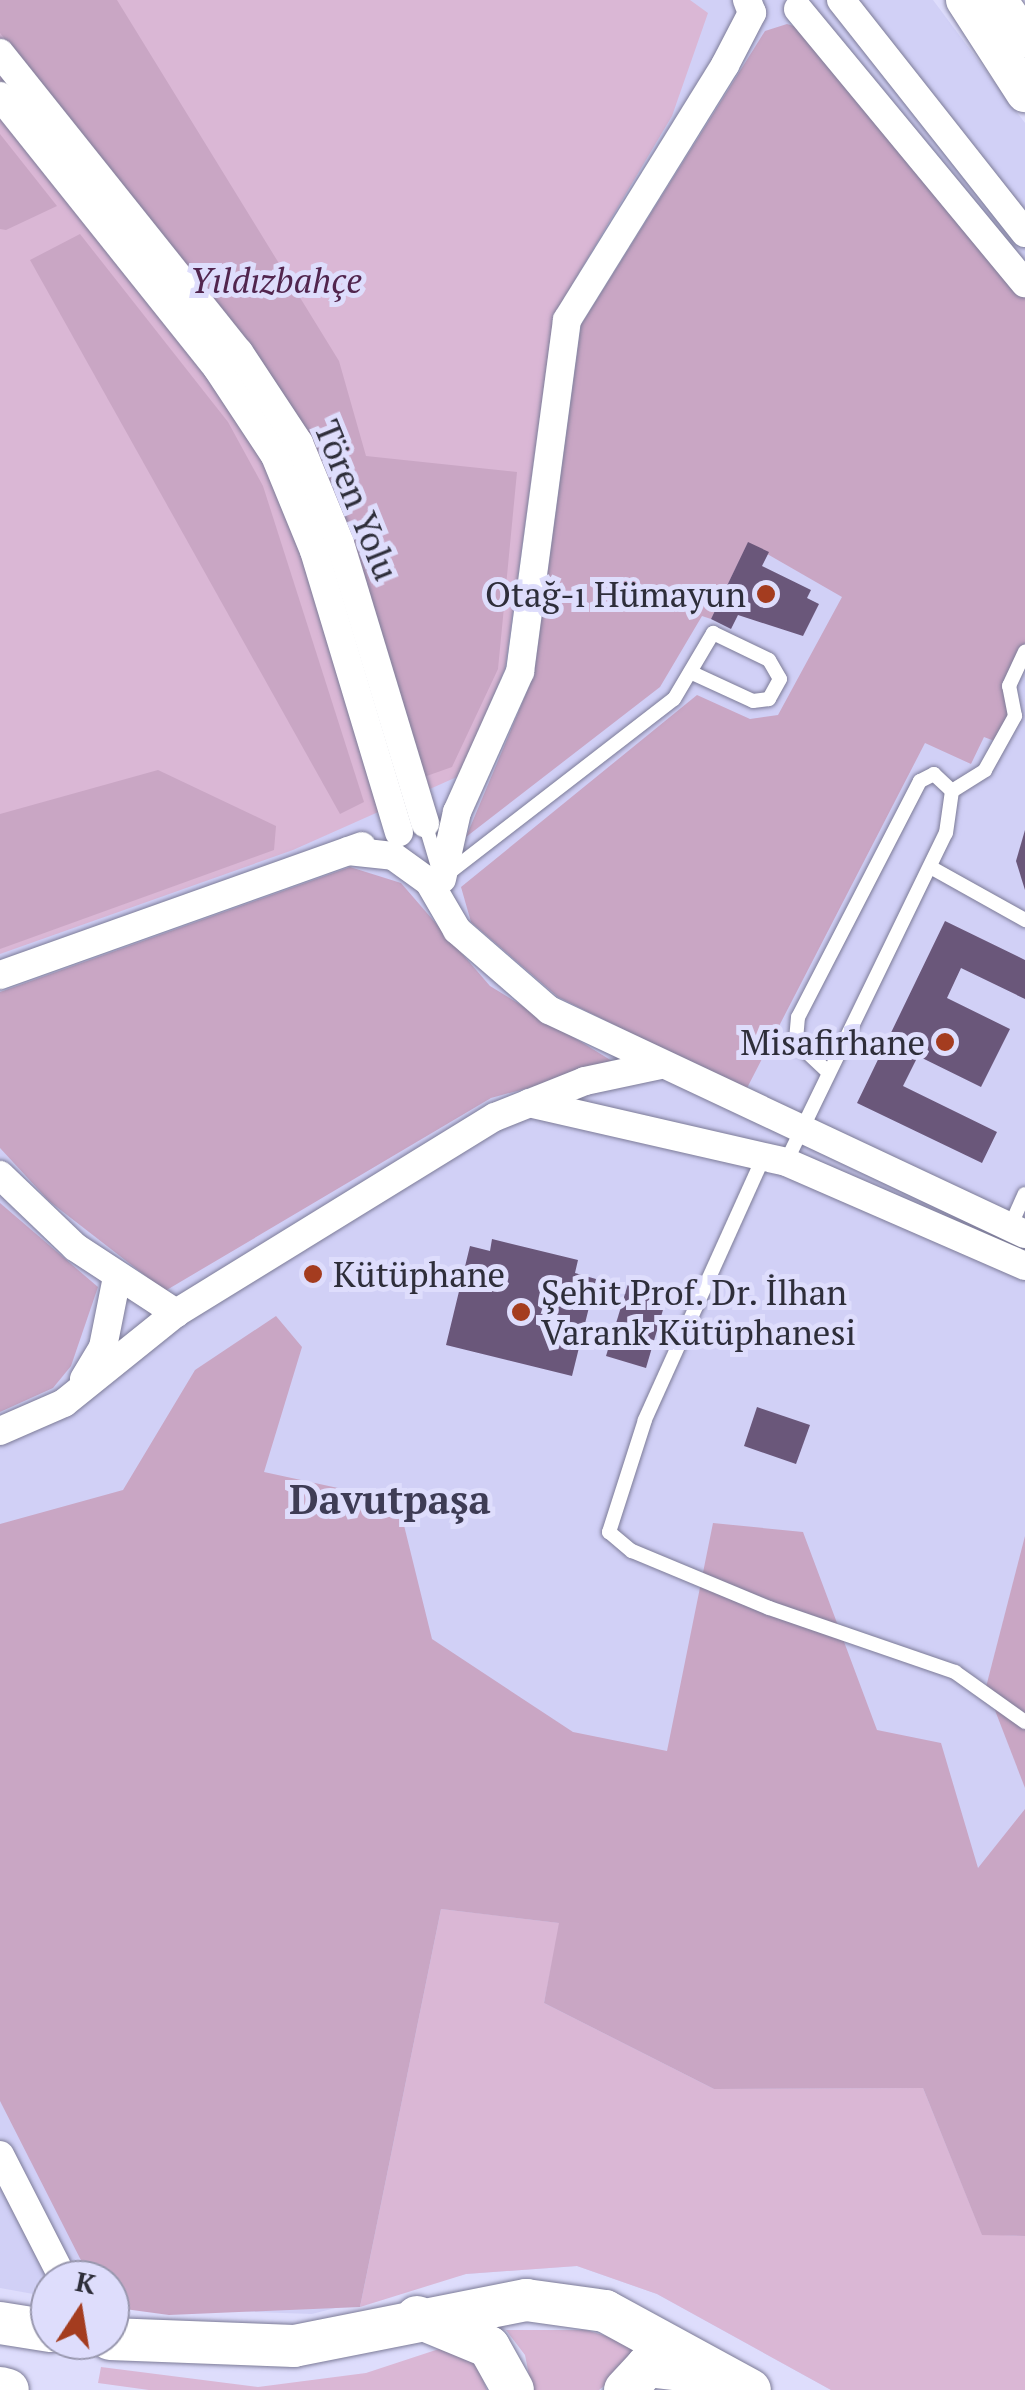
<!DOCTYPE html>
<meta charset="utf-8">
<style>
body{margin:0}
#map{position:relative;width:1025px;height:2390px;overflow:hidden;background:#deddfc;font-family:"PT Serif",serif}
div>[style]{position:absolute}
.built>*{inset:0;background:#d1d0f6}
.green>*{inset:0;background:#dab7d5}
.forest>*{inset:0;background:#c9a6c4}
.building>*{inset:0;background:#6a577a}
.roads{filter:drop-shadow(0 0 2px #7c7b97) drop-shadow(0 0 2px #7c7b97)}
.lane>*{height:14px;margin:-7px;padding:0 7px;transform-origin:7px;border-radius:7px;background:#fff}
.street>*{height:28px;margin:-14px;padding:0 14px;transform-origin:14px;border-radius:14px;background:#fff}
.secondary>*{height:38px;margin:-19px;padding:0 19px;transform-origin:19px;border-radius:19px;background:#fff}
.primary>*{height:42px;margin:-21px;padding:0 21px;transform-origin:21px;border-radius:21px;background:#fff}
.dots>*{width:28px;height:28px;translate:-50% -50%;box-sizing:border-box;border:5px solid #deddfc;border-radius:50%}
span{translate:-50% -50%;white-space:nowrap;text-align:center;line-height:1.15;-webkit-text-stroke:10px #deddfc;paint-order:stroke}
.park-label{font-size:35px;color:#51254e;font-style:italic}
.street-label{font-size:35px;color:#2e2e3a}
.poi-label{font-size:35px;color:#2e2e3a}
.right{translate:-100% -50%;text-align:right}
.left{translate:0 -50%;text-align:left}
.quarter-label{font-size:40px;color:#3e3c55;font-weight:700}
.north{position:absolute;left:30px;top:2260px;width:100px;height:100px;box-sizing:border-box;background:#deddfc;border:2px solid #9897ae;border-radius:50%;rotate:12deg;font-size:28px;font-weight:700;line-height:40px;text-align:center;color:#2e2e3a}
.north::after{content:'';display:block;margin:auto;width:35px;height:45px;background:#a43c1f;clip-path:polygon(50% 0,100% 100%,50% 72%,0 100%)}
</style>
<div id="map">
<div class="built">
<i style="clip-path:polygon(0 0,933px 0,1025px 123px,1025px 2390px,831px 2390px,657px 2294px,577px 2266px,466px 2274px,312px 2314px,110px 2307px,110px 2280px,50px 2280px,50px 2297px,0 2288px)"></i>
</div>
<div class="green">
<i style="clip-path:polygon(0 0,690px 0,708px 13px,672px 116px,554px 315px,505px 669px,459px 776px,293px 850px,0 954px)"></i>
<i style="clip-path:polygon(441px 1909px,560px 1923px,544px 2003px,714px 2089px,923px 2088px,982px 2234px,1025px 2236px,1025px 2390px,831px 2390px,657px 2294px,577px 2266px,466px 2274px,360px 2307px)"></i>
<i style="clip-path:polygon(506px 2330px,586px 2330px,650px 2349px,599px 2390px,532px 2390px,525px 2355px)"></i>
<i style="clip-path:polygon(445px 2347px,476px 2362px,487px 2390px,149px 2390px,98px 2383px,101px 2367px,258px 2387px,366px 2373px)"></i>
</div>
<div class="forest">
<i style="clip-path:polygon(0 0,117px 0,339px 361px,366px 456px,517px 472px,498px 669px,452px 767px,421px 778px,261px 365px,0 33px)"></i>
<i style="clip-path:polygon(787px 24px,810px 31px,1025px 298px,1025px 643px,1005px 684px,1009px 718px,997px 742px,984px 737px,971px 764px,925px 743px,746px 1090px,558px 997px,471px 922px,461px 887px,697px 695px,750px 719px,778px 715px,842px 597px,748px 543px,711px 619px,702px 616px,660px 687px,466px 837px,534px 675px,581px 325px,765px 31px)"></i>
<i style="clip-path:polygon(0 134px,57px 206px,6px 230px,0 229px)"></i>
<i style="clip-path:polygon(80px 234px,228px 422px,263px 486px,364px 802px,340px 814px,30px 260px)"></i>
<i style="clip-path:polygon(158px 770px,276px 826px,274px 850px,0 949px,0 814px)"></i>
<i style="clip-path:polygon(350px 867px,401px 883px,490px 986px,617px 1064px,491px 1098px,165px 1291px,49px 1201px,0 1148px,0 992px)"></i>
<i style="clip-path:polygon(0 1203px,98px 1287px,71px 1366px,53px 1388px,0 1412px)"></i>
<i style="clip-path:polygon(276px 1316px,302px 1347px,264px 1472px,398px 1501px,432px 1639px,573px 1732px,667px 1751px,713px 1523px,803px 1532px,877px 1730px,941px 1743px,978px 1868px,1025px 1809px,1025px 2236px,982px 2235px,923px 2088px,714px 2089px,544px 2003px,559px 1923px,441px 1909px,360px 2307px,169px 2315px,110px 2307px,110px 2280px,91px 2280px,0 2101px,0 1524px,123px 1490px,195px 1370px)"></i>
<i style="clip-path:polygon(1025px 1536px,1025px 1788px,986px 1687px)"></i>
</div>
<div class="building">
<i style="clip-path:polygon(748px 542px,769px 552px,762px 566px,811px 590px,807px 598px,819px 604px,803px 636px,738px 615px,731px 629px,711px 619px)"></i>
<i style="clip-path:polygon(1025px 830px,1025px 890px,1016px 861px)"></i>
<i style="clip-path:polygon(945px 921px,1025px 960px,1025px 999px,961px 968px,947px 998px,1010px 1029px,981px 1087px,918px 1056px,903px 1086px,997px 1132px,982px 1163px,857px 1103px)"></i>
<i style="clip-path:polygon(492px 1239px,578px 1260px,575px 1273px,596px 1279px,572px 1376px,446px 1345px,470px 1246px,490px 1251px)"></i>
<i style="clip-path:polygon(628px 1284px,667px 1296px,646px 1368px,606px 1356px)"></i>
<i style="clip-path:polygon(757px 1407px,810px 1425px,796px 1464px,744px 1446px)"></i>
</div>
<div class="roads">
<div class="lane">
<i style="left:952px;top:791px;width:39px;rotate:-32deg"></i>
<i style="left:985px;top:770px;width:62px;rotate:-60.9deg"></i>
<i style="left:1015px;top:716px;width:31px;rotate:-101deg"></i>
<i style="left:1009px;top:686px;width:38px;rotate:-65deg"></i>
<i style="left:425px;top:823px;width:46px;rotate:73.5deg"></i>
<i style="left:932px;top:868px;width:107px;rotate:29.2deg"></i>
<i style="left:446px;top:875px;width:288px;rotate:-37.7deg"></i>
<i style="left:674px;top:699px;width:77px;rotate:-59.4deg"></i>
<i style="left:713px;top:633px;width:62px;rotate:25.7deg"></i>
<i style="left:769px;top:660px;width:22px;rotate:60deg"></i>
<i style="left:780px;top:679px;width:23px;rotate:119deg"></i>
<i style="left:769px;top:699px;width:16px;rotate:173deg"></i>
<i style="left:753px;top:701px;width:69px;rotate:-155.3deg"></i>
<i style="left:764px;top:1156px;width:290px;rotate:114.3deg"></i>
<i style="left:645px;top:1420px;width:118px;rotate:107.8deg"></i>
<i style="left:609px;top:1532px;width:30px;rotate:40deg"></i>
<i style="left:632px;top:1551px;width:148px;rotate:22.6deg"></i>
<i style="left:769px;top:1608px;width:197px;rotate:19deg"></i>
<i style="left:955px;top:1672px;width:86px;rotate:35.5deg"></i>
<i style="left:786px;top:1162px;width:366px;rotate:-64.1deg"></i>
<i style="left:946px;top:833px;width:42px;rotate:-81.9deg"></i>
<i style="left:952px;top:791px;width:25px;rotate:-137deg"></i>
<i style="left:934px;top:774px;width:16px;rotate:153deg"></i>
<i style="left:920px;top:781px;width:266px;rotate:117.3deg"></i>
<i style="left:798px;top:1017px;width:25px;rotate:95deg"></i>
<i style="left:796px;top:1042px;width:40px;rotate:43deg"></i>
<i style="left:1010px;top:1227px;width:36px;rotate:-66deg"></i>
</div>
<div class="street">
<i style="left:841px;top:0;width:297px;rotate:51.7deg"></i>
<i style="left:798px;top:9px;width:356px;rotate:50.4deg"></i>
<i style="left:0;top:53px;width:383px;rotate:51.4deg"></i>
<i style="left:239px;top:352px;width:109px;rotate:56.6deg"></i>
<i style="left:299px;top:443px;width:108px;rotate:67.7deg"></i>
<i style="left:340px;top:543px;width:293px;rotate:73.1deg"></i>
<i style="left:0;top:96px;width:348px;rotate:51.4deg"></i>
<i style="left:217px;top:368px;width:105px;rotate:56.6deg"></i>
<i style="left:275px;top:456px;width:103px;rotate:67.7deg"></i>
<i style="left:314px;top:551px;width:294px;rotate:73.2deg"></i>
<i style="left:348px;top:851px;width:45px;rotate:6.3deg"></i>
<i style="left:393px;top:856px;width:44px;rotate:35.8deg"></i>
<i style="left:429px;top:882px;width:56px;rotate:59.7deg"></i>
<i style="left:457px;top:930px;width:122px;rotate:41deg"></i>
<i style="left:549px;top:1010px;width:526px;rotate:25.2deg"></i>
<i style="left:442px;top:879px;width:69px;rotate:-77.4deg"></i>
<i style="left:457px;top:812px;width:154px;rotate:-65.8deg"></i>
<i style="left:520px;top:672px;width:355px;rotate:-82.4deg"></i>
<i style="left:567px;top:320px;width:300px;rotate:-58.2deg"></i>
<i style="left:725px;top:65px;width:59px;rotate:-62.6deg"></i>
<i style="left:752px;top:13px;width:14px;rotate:-111deg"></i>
<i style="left:0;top:975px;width:384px;rotate:-19.6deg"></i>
<i style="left:529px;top:1103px;width:264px;rotate:12.9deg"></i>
<i style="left:786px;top:1162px;width:261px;rotate:23.5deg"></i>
<i style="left:0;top:1175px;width:104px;rotate:43.8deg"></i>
<i style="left:75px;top:1247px;width:121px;rotate:33.2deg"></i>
<i style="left:84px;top:1379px;width:37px;rotate:-59deg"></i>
<i style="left:103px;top:1347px;width:71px;rotate:-78.7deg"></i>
<i style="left:0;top:1431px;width:70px;rotate:-23.6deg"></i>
<i style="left:64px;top:1403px;width:144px;rotate:-38.8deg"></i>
<i style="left:176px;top:1313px;width:374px;rotate:-31.6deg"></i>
<i style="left:495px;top:1117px;width:97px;rotate:-21.8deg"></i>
<i style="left:585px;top:1081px;width:77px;rotate:-12deg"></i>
<i style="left:0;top:2155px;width:140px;rotate:62.9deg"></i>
</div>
<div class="secondary">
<i style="left:965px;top:0;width:111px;rotate:57.2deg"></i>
<i style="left:998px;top:0;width:47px;rotate:55.3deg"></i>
</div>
<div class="primary">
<i style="left:417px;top:2317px;width:78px;rotate:22.6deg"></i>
<i style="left:489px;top:2347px;width:49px;rotate:60.8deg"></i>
<i style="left:0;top:2323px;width:51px;rotate:9.1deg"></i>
<i style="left:110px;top:2339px;width:184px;rotate:2.2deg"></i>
<i style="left:294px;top:2346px;width:237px;rotate:-11.2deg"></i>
<i style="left:526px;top:2300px;width:80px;rotate:7.9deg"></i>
<i style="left:605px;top:2311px;width:165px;rotate:28.6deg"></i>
<i style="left:0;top:2388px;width:8px;rotate:14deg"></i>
<i style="left:625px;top:2390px;width:33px;rotate:-47deg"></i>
<i style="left:647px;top:2366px;width:60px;rotate:6.7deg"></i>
</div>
</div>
<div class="dots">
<i style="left:766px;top:594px;background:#a43c1f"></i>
<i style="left:945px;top:1042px;background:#a43c1f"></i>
<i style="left:313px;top:1274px;background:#a43c1f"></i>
<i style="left:521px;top:1312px;background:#a43c1f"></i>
</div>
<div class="park-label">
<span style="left:276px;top:280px">Yıldızbahçe</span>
</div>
<div class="street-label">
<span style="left:357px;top:500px;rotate:68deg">Tören Yolu</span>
</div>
<div class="poi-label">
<span class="right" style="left:746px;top:594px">Otağ-ı Hümayun</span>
<span class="right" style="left:925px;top:1042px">Misafirhane</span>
<span class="left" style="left:333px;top:1274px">Kütüphane</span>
<span class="left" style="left:541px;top:1312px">Şehit Prof. Dr. İlhan<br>Varank Kütüphanesi</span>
</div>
<div class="quarter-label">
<span style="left:390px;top:1499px">Davutpaşa</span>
</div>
<div class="north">K</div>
</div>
